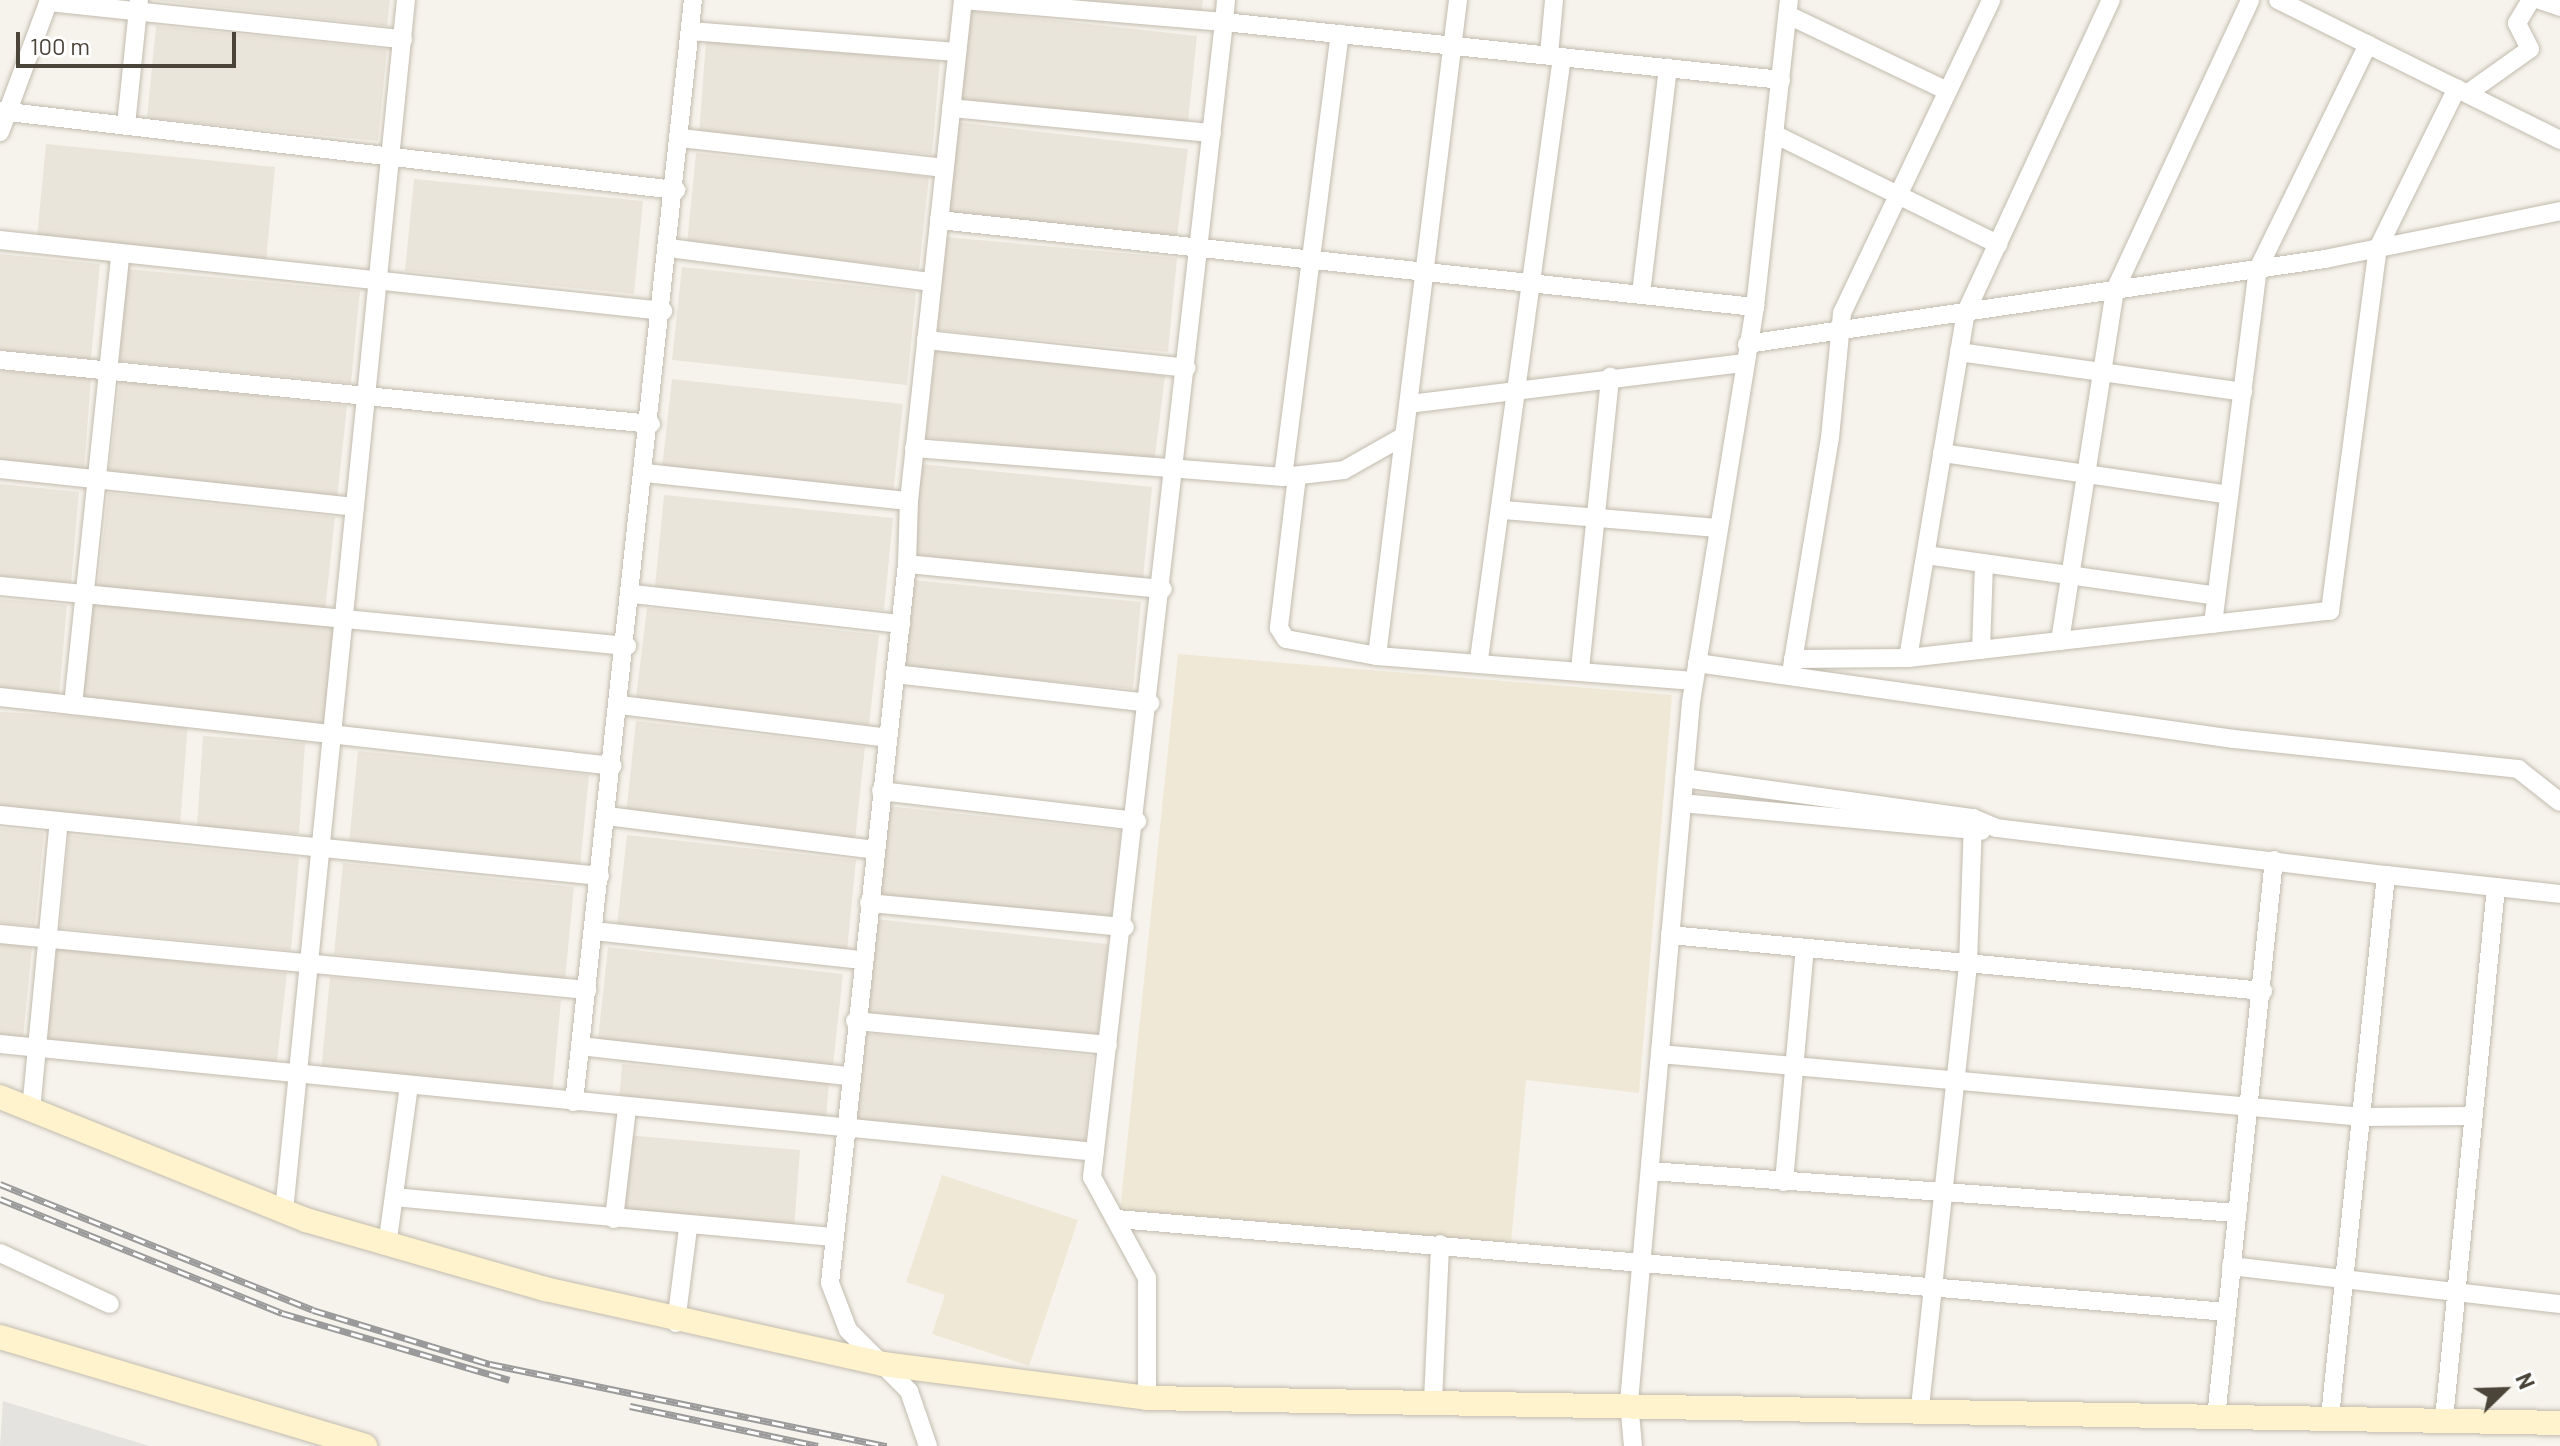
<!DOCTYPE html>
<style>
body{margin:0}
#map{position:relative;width:2560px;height:1446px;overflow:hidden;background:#f6f3ec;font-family:Barlow,sans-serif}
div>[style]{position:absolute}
.residential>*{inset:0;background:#eae5da}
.education>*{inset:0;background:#efe8d6}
.parking>*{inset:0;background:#e5e3e0}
.roads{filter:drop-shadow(0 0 2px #c2bbae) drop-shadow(0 0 2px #c2bbae)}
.street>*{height:18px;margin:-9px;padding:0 9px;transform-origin:9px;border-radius:9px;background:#fff}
.secondary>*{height:24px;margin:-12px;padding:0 12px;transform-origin:12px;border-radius:12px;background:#fff3cd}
.rail>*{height:7px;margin-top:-3.5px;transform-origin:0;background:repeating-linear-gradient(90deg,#fff 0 12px,#9a9a9a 0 24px);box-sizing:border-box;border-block:2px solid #9a9a9a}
span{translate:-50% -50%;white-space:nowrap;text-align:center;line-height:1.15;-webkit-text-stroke:7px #fff;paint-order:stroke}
.north{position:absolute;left:2464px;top:1350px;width:80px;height:80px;-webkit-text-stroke:6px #fff;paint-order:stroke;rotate:67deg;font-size:22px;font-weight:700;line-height:32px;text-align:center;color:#4b4439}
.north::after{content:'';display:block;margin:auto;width:28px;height:36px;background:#4b4439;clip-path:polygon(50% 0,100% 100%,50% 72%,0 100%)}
.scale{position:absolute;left:16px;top:32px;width:220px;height:36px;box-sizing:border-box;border:4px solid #4b4439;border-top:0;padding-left:10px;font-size:24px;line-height:28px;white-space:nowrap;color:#4b4439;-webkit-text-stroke:6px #fff;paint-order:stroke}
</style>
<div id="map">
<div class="residential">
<i style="clip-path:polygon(153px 0,390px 0,387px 26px)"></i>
<i style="clip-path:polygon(1059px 0,1203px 0,1201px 15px)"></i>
<i style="clip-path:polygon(970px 11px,1197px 36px,1188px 122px,958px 102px)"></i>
<i style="clip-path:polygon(156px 26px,387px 49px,378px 141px,147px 118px)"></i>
<i style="clip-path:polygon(706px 41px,940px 61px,932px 154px,699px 134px)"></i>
<i style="clip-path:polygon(957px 122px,1188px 149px,1177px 237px,948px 212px)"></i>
<i style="clip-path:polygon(46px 144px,275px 167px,266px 261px,37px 237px)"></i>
<i style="clip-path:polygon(696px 153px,929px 177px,919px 269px,687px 244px)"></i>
<i style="clip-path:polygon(414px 179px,643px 201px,634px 294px,405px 271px)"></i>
<i style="clip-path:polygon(945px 237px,1177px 258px,1168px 352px,937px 330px)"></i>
<i style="clip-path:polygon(0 254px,100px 264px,91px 359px,0 350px)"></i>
<i style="clip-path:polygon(682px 267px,916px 292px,907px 385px,672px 360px)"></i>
<i style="clip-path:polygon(128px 269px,360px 291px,351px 383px,119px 361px)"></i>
<i style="clip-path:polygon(936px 348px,1165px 376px,1154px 464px,926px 437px)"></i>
<i style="clip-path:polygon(0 371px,91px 378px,84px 470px,0 462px)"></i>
<i style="clip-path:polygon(672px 379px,903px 404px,893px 494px,662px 469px)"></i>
<i style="clip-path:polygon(120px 380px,347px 406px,337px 499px,109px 473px)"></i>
<i style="clip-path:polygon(921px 464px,1152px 487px,1143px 579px,912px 555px)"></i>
<i style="clip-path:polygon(0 484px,79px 492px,71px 583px,0 576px)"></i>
<i style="clip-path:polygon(108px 493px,335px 517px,325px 611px,98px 587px)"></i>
<i style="clip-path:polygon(664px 495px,893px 518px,884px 610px,655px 587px)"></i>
<i style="clip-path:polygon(913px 580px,1141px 602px,1133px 689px,905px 668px)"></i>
<i style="clip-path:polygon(82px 597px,337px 624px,326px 730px,71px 706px)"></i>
<i style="clip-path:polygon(0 599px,67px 605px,59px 697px,0 692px)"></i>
<i style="clip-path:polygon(647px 608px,879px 635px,869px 725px,636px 698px)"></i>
<i style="clip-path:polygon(0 712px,188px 723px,180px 825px,0 808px)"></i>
<i style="clip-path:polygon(636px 721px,865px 747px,855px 840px,626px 814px)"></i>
<i style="clip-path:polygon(203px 736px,305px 743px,299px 834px,197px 826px)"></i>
<i style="clip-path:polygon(358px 751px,589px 775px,580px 867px,349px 843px)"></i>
<i style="clip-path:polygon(887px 806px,1121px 831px,1112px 922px,877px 897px)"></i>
<i style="clip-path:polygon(0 828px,44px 832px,35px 926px,0 923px)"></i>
<i style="clip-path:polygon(69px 835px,299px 858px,291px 950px,60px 928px)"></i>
<i style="clip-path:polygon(627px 835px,856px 860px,847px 951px,617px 926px)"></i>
<i style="clip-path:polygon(343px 863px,574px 887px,565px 979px,334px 954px)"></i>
<i style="clip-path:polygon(875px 919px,1108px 944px,1098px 1037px,865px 1012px)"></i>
<i style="clip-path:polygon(0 943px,32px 947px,23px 1038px,0 1035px)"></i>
<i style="clip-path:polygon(57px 947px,287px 973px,276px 1069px,46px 1044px)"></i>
<i style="clip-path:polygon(608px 947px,843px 974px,833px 1065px,598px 1039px)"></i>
<i style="clip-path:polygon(330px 977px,561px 1000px,552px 1095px,321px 1072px)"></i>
<i style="clip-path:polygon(861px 1033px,1093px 1056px,1085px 1148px,852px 1125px)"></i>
<i style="clip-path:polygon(622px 1064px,829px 1083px,826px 1120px,619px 1101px)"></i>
<i style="clip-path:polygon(626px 1135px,800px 1150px,794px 1229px,620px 1214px)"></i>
</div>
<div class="education">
<i style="clip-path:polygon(1178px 654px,1672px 695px,1639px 1093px,1526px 1080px,1510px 1254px,1119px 1221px)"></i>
<i style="clip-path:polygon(942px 1175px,1078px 1220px,1029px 1366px,932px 1334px,945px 1295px,906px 1282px)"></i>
</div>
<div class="parking">
<i style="clip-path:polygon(3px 1401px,149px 1446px,0 1446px)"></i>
</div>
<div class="roads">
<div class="street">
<i style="left:963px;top:0;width:262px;rotate:4.8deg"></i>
<i style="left:1224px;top:22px;width:1163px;rotate:96.52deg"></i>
<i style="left:1092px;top:1177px;width:115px;rotate:61.4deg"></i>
<i style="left:1147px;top:1278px;width:120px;rotate:90deg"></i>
<i style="left:1226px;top:0;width:22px;rotate:95deg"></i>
<i style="left:1224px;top:22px;width:560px;rotate:5.94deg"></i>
<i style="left:2278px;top:0;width:315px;rotate:26.4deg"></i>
<i style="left:2540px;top:0;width:21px;rotate:19deg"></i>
<i style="left:48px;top:2px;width:357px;rotate:6deg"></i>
<i style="left:1788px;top:15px;width:176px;rotate:25.5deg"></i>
<i style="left:690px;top:31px;width:268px;rotate:4.5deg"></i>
<i style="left:1549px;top:55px;width:55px;rotate:-84.8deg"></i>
<i style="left:2468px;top:93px;width:76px;rotate:-35.4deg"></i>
<i style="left:2530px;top:49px;width:29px;rotate:-117deg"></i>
<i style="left:2517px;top:23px;width:27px;rotate:-59deg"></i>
<i style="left:951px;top:108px;width:262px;rotate:5.5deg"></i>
<i style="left:0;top:111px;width:681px;rotate:6.67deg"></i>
<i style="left:126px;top:125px;width:126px;rotate:-84.1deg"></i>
<i style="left:0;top:132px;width:141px;rotate:-69.6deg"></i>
<i style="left:1774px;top:134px;width:250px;rotate:26.2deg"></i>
<i style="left:681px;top:138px;width:265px;rotate:6.5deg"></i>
<i style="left:939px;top:220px;width:821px;rotate:6.09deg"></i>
<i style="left:0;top:240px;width:667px;rotate:6.11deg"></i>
<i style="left:669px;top:248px;width:265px;rotate:7.4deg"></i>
<i style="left:1641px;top:294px;width:228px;rotate:-83.2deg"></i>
<i style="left:926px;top:340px;width:262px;rotate:6.1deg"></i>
<i style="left:1747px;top:344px;width:584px;rotate:-8.37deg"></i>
<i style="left:2325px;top:259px;width:240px;rotate:-11.5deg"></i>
<i style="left:1959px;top:352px;width:287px;rotate:8deg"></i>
<i style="left:0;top:360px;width:654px;rotate:5.61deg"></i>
<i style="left:1409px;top:404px;width:337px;rotate:-7deg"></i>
<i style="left:914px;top:448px;width:370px;rotate:4.5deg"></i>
<i style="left:1283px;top:477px;width:61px;rotate:-6.5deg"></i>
<i style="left:1344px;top:470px;width:69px;rotate:-29.5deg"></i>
<i style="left:1942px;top:453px;width:290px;rotate:8.3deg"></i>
<i style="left:0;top:469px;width:357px;rotate:6.1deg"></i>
<i style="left:645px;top:473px;width:265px;rotate:6.1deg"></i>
<i style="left:909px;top:501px;width:504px;rotate:-83.85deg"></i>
<i style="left:1297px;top:476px;width:153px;rotate:96.8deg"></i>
<i style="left:1279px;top:628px;width:13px;rotate:58deg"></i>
<i style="left:1286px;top:639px;width:93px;rotate:10.6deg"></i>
<i style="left:1377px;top:656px;width:318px;rotate:4.5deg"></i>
<i style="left:1283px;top:477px;width:447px;rotate:-82.7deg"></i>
<i style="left:1504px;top:510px;width:214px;rotate:4.8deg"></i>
<i style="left:1926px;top:555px;width:293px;rotate:8deg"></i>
<i style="left:907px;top:564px;width:63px;rotate:-88.2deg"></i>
<i style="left:0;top:586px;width:630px;rotate:5.47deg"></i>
<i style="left:633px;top:594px;width:270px;rotate:6.4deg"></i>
<i style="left:2213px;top:624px;width:358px;rotate:-82.8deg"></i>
<i style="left:2258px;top:269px;width:250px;rotate:-63.9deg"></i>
<i style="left:2060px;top:641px;width:355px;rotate:-81.1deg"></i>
<i style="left:2115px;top:290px;width:320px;rotate:-65deg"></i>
<i style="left:1981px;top:650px;width:86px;rotate:-88deg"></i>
<i style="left:1377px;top:656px;width:661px;rotate:-82.96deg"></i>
<i style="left:1908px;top:658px;width:351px;rotate:-80.5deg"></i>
<i style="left:1966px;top:312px;width:344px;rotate:-65.1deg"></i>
<i style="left:1479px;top:659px;width:608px;rotate:-82.15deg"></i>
<i style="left:1793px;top:659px;width:115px;rotate:-0.5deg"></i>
<i style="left:1908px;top:658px;width:425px;rotate:-6.4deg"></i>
<i style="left:2330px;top:611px;width:366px;rotate:-82.5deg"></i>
<i style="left:2378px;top:248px;width:178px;rotate:-63.7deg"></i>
<i style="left:1697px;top:663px;width:542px;rotate:8.06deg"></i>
<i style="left:2234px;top:739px;width:286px;rotate:6deg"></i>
<i style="left:2518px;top:769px;width:53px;rotate:38.2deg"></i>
<i style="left:1792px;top:667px;width:232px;rotate:-80.6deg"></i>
<i style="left:1830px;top:438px;width:126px;rotate:-84.5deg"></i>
<i style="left:1842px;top:313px;width:347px;rotate:-64.5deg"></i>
<i style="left:1580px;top:669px;width:294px;rotate:-84.1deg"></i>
<i style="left:895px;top:674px;width:257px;rotate:6.5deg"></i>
<i style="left:0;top:697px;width:73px;rotate:6.3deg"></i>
<i style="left:73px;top:705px;width:452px;rotate:-84deg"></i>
<i style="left:73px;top:705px;width:543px;rotate:6.44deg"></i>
<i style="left:620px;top:705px;width:269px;rotate:7deg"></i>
<i style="left:1684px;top:778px;width:292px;rotate:7.9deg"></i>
<i style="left:1973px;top:818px;width:25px;rotate:23deg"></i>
<i style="left:1996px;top:828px;width:393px;rotate:6.9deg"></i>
<i style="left:2386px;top:875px;width:545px;rotate:95.9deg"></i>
<i style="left:881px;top:791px;width:258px;rotate:6.7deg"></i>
<i style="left:1682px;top:803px;width:301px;rotate:5.3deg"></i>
<i style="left:0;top:815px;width:603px;rotate:5.81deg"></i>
<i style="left:607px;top:816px;width:270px;rotate:7.2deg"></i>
<i style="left:2386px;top:875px;width:111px;rotate:6.2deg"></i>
<i style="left:2496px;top:887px;width:535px;rotate:95.58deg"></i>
<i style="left:2496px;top:887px;width:64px;rotate:6.2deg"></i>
<i style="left:869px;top:903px;width:257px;rotate:5.4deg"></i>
<i style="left:594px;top:931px;width:270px;rotate:6.2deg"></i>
<i style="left:0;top:934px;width:590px;rotate:5.45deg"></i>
<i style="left:1670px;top:935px;width:596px;rotate:5.39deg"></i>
<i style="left:855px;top:1021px;width:254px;rotate:5.4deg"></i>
<i style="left:0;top:1044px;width:1100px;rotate:5.63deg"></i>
<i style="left:580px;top:1046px;width:271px;rotate:6.4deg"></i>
<i style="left:1660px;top:1054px;width:706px;rotate:5.12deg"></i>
<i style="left:2363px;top:1117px;width:107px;rotate:-0.5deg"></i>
<i style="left:574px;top:1102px;width:1108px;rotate:-83.84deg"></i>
<i style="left:31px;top:1110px;width:290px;rotate:-84.5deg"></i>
<i style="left:1650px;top:1171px;width:589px;rotate:4.09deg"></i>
<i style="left:1784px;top:1182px;width:235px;rotate:-84.9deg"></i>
<i style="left:394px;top:1197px;width:440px;rotate:5.2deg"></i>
<i style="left:284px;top:1211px;width:1217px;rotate:-84.25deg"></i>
<i style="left:614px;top:1219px;width:112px;rotate:-83.3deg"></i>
<i style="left:1117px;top:1219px;width:1113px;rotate:4.79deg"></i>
<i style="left:387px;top:1246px;width:162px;rotate:-82.2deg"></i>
<i style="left:0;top:1253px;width:121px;rotate:24.9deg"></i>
<i style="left:2231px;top:1266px;width:331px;rotate:6.6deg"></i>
<i style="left:676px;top:1323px;width:96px;rotate:-82.8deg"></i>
<i style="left:1433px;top:1401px;width:157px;rotate:-87.4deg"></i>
<i style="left:1920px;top:1407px;width:446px;rotate:-83.8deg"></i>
<i style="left:1968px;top:964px;width:146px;rotate:-88deg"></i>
<i style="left:2216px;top:1418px;width:561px;rotate:-84.07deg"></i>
<i style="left:928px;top:1446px;width:58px;rotate:-109.1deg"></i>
<i style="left:909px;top:1391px;width:86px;rotate:-135deg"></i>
<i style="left:848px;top:1330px;width:50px;rotate:-111deg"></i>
<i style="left:830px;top:1283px;width:723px;rotate:-83.89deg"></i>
<i style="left:907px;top:564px;width:257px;rotate:5.6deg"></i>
<i style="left:1633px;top:1446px;width:44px;rotate:-95.2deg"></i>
<i style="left:1629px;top:1402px;width:703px;rotate:-84.94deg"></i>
<i style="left:1691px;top:702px;width:400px;rotate:-80.8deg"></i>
<i style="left:1755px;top:307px;width:309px;rotate:-83.7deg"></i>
</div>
<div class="secondary">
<i style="left:0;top:1097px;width:330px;rotate:21.9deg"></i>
<i style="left:306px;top:1220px;width:249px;rotate:16.1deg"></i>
<i style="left:545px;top:1289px;width:346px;rotate:12.5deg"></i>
<i style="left:883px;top:1364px;width:266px;rotate:7.3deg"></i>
<i style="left:1147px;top:1398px;width:1413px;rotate:1.01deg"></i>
<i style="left:0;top:1337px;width:381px;rotate:16.6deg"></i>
</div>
</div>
<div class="rail">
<i style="left:0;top:1184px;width:337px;rotate:21.9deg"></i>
<i style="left:313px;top:1310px;width:185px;rotate:17deg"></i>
<i style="left:490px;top:1364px;width:405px;rotate:11.7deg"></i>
<i style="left:0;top:1199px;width:304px;rotate:22deg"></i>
<i style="left:282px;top:1313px;width:237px;rotate:16.4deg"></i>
<i style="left:630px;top:1406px;width:192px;rotate:12deg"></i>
</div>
<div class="north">N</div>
<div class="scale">100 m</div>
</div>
